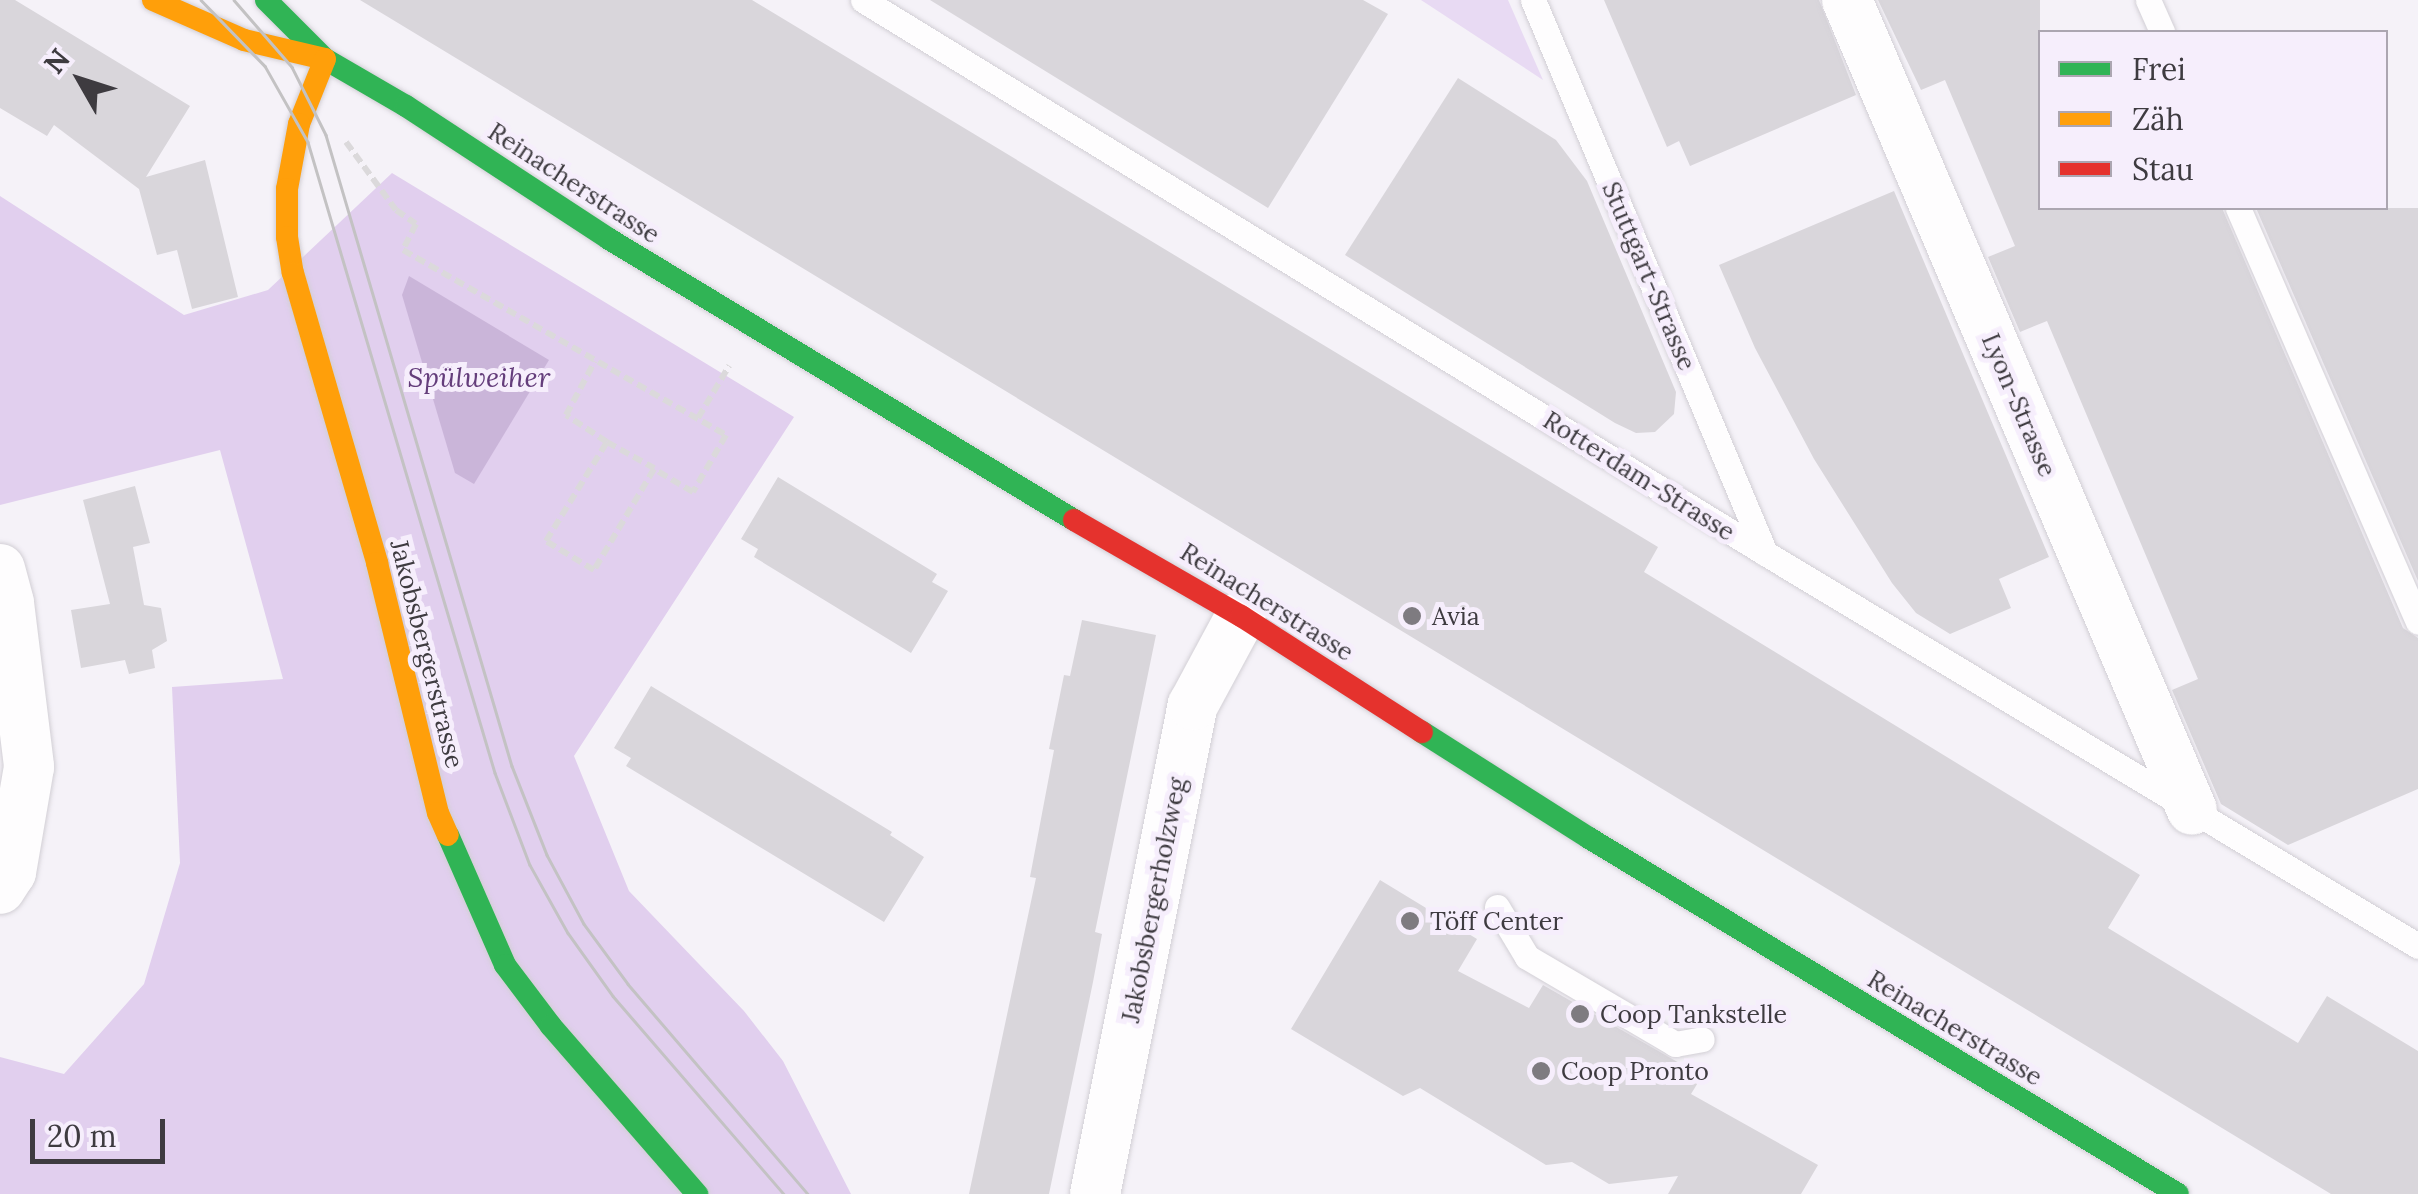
<!DOCTYPE html>
<meta charset="utf-8">
<style>
body{margin:0}
#map{position:relative;width:2418px;height:1194px;overflow:hidden;background:#f5f2f8;font-family:Lora,serif}
div>[style]{position:absolute}
.green>*{inset:0;background:#e8daf3}
.forest>*{inset:0;background:#e1cfee}
.water>*{inset:0;background:#cab5d9}
.building>*{inset:0;background:#d9d6db}
.path>*{height:6px;margin-top:-3px;transform-origin:0;background:repeating-linear-gradient(90deg,#dbd9db 0 10px,transparent 0 15px)}
.roads{filter:drop-shadow(0 0 2px #d2cfd5) drop-shadow(0 0 2px #d2cfd5)}
.lane>*{height:25px;margin:-12.5px;padding:0 12.5px;transform-origin:12.5px;border-radius:12.5px;background:#fefdfe}
.street>*{height:50px;margin:-25px;padding:0 25px;transform-origin:25px;border-radius:25px;background:#fefdfe}
.fast>*{height:22px;margin:-11px;padding:0 11px;transform-origin:11px;border-radius:11px;background:#30b455}
.slow>*{height:22px;margin:-11px;padding:0 11px;transform-origin:11px;border-radius:11px;background:#ff9f0a}
.jam>*{height:22px;margin:-11px;padding:0 11px;transform-origin:11px;border-radius:11px;background:#e5322d}
.tram>*{height:2.5px;margin:-1.25px;padding:0 1.25px;transform-origin:1.25px;border-radius:1.25px;background:#c3c2c3}
.dots>*{width:28px;height:28px;translate:-50% -50%;box-sizing:border-box;border:5px solid #f6eefc;border-radius:50%}
span{translate:-50% -50%;white-space:nowrap;text-align:center;line-height:1.15;-webkit-text-stroke:10px #f6eefc;paint-order:stroke}
.street-label{font-size:25px;color:#3e3b40}
.poi-label{font-size:25px;color:#3e3b40}
.left{translate:0 -50%;text-align:left}
.water-label{font-size:28px;color:#643d7b;font-style:italic}
.legend{position:absolute;left:2038px;top:30px;width:350px;height:180px;box-sizing:border-box;background:#f6eefc;border:2px solid #aca6b1;margin:0;padding:12px 18px;list-style:none;font-size:30px;color:#3e3b40}
.legend li{display:flex;align-items:center;gap:20px;height:50px}
.legend b{width:50px;border:2px solid #aca6b1}
.north{position:absolute;left:30px;top:30px;width:100px;height:100px;-webkit-text-stroke:8px #f6eefc;paint-order:stroke;rotate:309deg;font-size:28px;font-weight:700;line-height:40px;text-align:center;color:#3e3b40}
.north::after{content:'';display:block;margin:auto;width:35px;height:45px;background:#3e3b40;clip-path:polygon(50% 0,100% 100%,50% 72%,0 100%)}
.scale{position:absolute;left:30px;top:1119px;width:135px;height:45px;box-sizing:border-box;border:5px solid #3e3b40;border-top:0;padding-left:12px;font-size:30px;line-height:35px;white-space:nowrap;color:#3e3b40;-webkit-text-stroke:8px #f6eefc;paint-order:stroke}
</style>
<div id="map">
<div class="green">
<i style="clip-path:polygon(1421px 0,1508px 0,1543px 80px)"></i>
</div>
<div class="forest">
<i style="clip-path:polygon(392px 173px,794px 417px,574px 756px,629px 891px,744px 1011px,783px 1061px,851px 1194px,0 1194px,0 1057px,64px 1074px,144px 984px,180px 863px,172px 687px,283px 679px,220px 450px,0 505px,0 196px,184px 315px,268px 290px)"></i>
</div>
<div class="water">
<i style="clip-path:polygon(409px 276px,549px 360px,474px 484px,455px 473px,402px 295px)"></i>
</div>
<div class="building">
<i style="clip-path:polygon(0 0,15px 0,190px 106px,146px 177px,205px 160px,238px 297px,192px 309px,177px 250px,157px 255px,139px 189px,54px 125px,47px 136px,0 108px)"></i>
<i style="clip-path:polygon(360px 0,752px 0,1658px 547px,1644px 572px,2140px 875px,2108px 928px,2298px 1043px,2327px 996px,2418px 1051px,2418px 1194px,2331px 1194px)"></i>
<i style="clip-path:polygon(930px 0,1363px 0,1388px 14px,1268px 208px)"></i>
<i style="clip-path:polygon(1604px 0,1819px 0,1856px 95px,1690px 166px,1679px 141px,1667px 147px)"></i>
<i style="clip-path:polygon(1878px 0,2040px 0,2040px 208px,2222px 208px,2403px 628px,2418px 638px,2418px 789px,2288px 845px,2221px 804px,2172px 690px,2198px 679px,2047px 321px,2020px 332px,1988px 257px,2015px 246px,1945px 80px,1921px 90px)"></i>
<i style="clip-path:polygon(1458px 78px,1556px 140px,1587px 181px,1676px 392px,1674px 414px,1655px 432px,1636px 433px,1615px 423px,1345px 255px)"></i>
<i style="clip-path:polygon(1894px 191px,2049px 557px,1999px 579px,2011px 608px,1950px 634px,1916px 613px,1892px 583px,1814px 459px,1755px 348px,1719px 265px)"></i>
<i style="clip-path:polygon(2256px 208px,2418px 208px,2418px 581px)"></i>
<i style="clip-path:polygon(778px 477px,937px 574px,932px 582px,948px 591px,911px 653px,754px 557px,758px 549px,741px 539px)"></i>
<i style="clip-path:polygon(135px 486px,150px 543px,133px 547px,144px 605px,161px 608px,167px 641px,152px 650px,155px 668px,129px 674px,125px 660px,81px 668px,71px 610px,110px 604px,83px 500px)"></i>
<i style="clip-path:polygon(1082px 620px,1156px 635px,1095px 932px,1102px 934px,1093px 982px,1049px 1194px,969px 1194px,1036px 878px,1030px 877px,1054px 750px,1049px 749px,1064px 675px,1070px 676px)"></i>
<i style="clip-path:polygon(651px 686px,892px 832px,890px 835px,924px 857px,884px 922px,626px 766px,631px 758px,614px 748px)"></i>
<i style="clip-path:polygon(1380px 880px,1477px 939px,1458px 971px,1529px 1008px,1543px 985px,1702px 1076px,1691px 1094px,1818px 1165px,1801px 1194px,1668px 1194px,1678px 1176px,1609px 1184px,1572px 1162px,1546px 1165px,1420px 1088px,1403px 1096px,1291px 1029px)"></i>
</div>
<div class="path">
<i style="left:346px;top:142px;width:84px;rotate:53.7deg"></i>
<i style="left:396px;top:210px;width:24px;rotate:35deg"></i>
<i style="left:416px;top:224px;width:29px;rotate:117deg"></i>
<i style="left:403px;top:250px;width:372px;rotate:29.8deg"></i>
<i style="left:726px;top:435px;width:66px;rotate:120.1deg"></i>
<i style="left:693px;top:492px;width:45px;rotate:-149.5deg"></i>
<i style="left:654px;top:469px;width:117px;rotate:120.7deg"></i>
<i style="left:594px;top:570px;width:56px;rotate:-148.9deg"></i>
<i style="left:546px;top:541px;width:116px;rotate:-58.4deg"></i>
<i style="left:607px;top:442px;width:49px;rotate:-146.6deg"></i>
<i style="left:566px;top:415px;width:61px;rotate:-61.8deg"></i>
<i style="left:698px;top:418px;width:61px;rotate:-59.2deg"></i>
<i style="left:607px;top:442px;width:54px;rotate:29deg"></i>
</div>
<div class="roads">
<div class="lane">
<i style="left:863px;top:0;width:1058px;rotate:31.51deg"></i>
<i style="left:1765px;top:553px;width:762px;rotate:31.04deg"></i>
<i style="left:1533px;top:0;width:600px;rotate:67.24deg"></i>
<i style="left:2148px;top:0;width:35px;rotate:66deg"></i>
<i style="left:2238px;top:208px;width:451px;rotate:66.5deg"></i>
<i style="left:1497px;top:907px;width:58px;rotate:59deg"></i>
<i style="left:1527px;top:957px;width:172px;rotate:30.4deg"></i>
<i style="left:1675px;top:1044px;width:27px;rotate:-10deg"></i>
</div>
<div class="street">
<i style="left:1847px;top:0;width:880px;rotate:66.93deg"></i>
<i style="left:0;top:569px;width:35px;rotate:75deg"></i>
<i style="left:9px;top:603px;width:165px;rotate:83deg"></i>
<i style="left:29px;top:767px;width:107px;rotate:99.7deg"></i>
<i style="left:11px;top:872px;width:20px;rotate:123deg"></i>
<i style="left:1095px;top:1194px;width:499px;rotate:-78.7deg"></i>
<i style="left:1193px;top:705px;width:101px;rotate:-61.7deg"></i>
</div>
<div class="fast">
<i style="left:266px;top:0;width:83px;rotate:45deg"></i>
<i style="left:325px;top:59px;width:94px;rotate:30.1deg"></i>
<i style="left:406px;top:106px;width:243px;rotate:33.2deg"></i>
<i style="left:609px;top:239px;width:543px;rotate:31.14deg"></i>
<i style="left:1422px;top:732px;width:198px;rotate:32.4deg"></i>
<i style="left:1589px;top:838px;width:688px;rotate:31.15deg"></i>
<i style="left:448px;top:835px;width:142px;rotate:66.3deg"></i>
<i style="left:505px;top:965px;width:76px;rotate:53deg"></i>
<i style="left:551px;top:1026px;width:223px;rotate:49deg"></i>
</div>
<div class="slow">
<i style="left:153px;top:0;width:99px;rotate:23.7deg"></i>
<i style="left:244px;top:40px;width:83px;rotate:13.2deg"></i>
<i style="left:325px;top:59px;width:70px;rotate:111.8deg"></i>
<i style="left:299px;top:124px;width:66px;rotate:100.5deg"></i>
<i style="left:287px;top:189px;width:48px;rotate:90deg"></i>
<i style="left:287px;top:237px;width:36px;rotate:81deg"></i>
<i style="left:293px;top:273px;width:302px;rotate:73.8deg"></i>
<i style="left:377px;top:563px;width:257px;rotate:76.3deg"></i>
<i style="left:438px;top:813px;width:24px;rotate:66deg"></i>
</div>
<div class="jam">
<i style="left:1074px;top:520px;width:193px;rotate:29.9deg"></i>
<i style="left:1241px;top:616px;width:215px;rotate:32.7deg"></i>
</div>
</div>
<div class="tram">
<i style="left:201px;top:0;width:92px;rotate:45.9deg"></i>
<i style="left:265px;top:66px;width:87px;rotate:60.5deg"></i>
<i style="left:308px;top:142px;width:658px;rotate:73.49deg"></i>
<i style="left:495px;top:773px;width:98px;rotate:69.2deg"></i>
<i style="left:530px;top:865px;width:78px;rotate:60.8deg"></i>
<i style="left:568px;top:933px;width:77px;rotate:54.5deg"></i>
<i style="left:613px;top:996px;width:262px;rotate:49.2deg"></i>
<i style="left:234px;top:0;width:89px;rotate:49.1deg"></i>
<i style="left:292px;top:67px;width:76px;rotate:63.4deg"></i>
<i style="left:326px;top:135px;width:658px;rotate:73.58deg"></i>
<i style="left:512px;top:766px;width:96px;rotate:68.5deg"></i>
<i style="left:547px;top:855px;width:78px;rotate:61.8deg"></i>
<i style="left:584px;top:924px;width:74px;rotate:53.7deg"></i>
<i style="left:628px;top:984px;width:277px;rotate:49.4deg"></i>
</div>
<div class="dots">
<i style="left:1412px;top:616px;background:#7e7b80"></i>
<i style="left:1410px;top:921px;background:#7e7b80"></i>
<i style="left:1580px;top:1014px;background:#7e7b80"></i>
<i style="left:1541px;top:1071px;background:#7e7b80"></i>
</div>
<div class="street-label">
<span style="left:574px;top:183px;rotate:33deg">Reinacherstrasse</span>
<span style="left:1649px;top:276px;rotate:67deg">Stuttgart-Strasse</span>
<span style="left:2019px;top:405px;rotate:67deg">Lyon-Strasse</span>
<span style="left:1639px;top:476px;rotate:32deg">Rotterdam-Strasse</span>
<span style="left:1267px;top:602px;rotate:32deg">Reinacherstrasse</span>
<span style="left:427px;top:654px;rotate:76deg">Jakobsbergerstrasse</span>
<span style="left:1154px;top:900px;rotate:-79deg">Jakobsbergerholzweg</span>
<span style="left:1955px;top:1028px;rotate:31deg">Reinacherstrasse</span>
</div>
<div class="poi-label">
<span class="left" style="left:1432px;top:616px">Avia</span>
<span class="left" style="left:1430px;top:921px">Töff Center</span>
<span class="left" style="left:1600px;top:1014px">Coop Tankstelle</span>
<span class="left" style="left:1561px;top:1071px">Coop Pronto</span>
</div>
<div class="water-label">
<span style="left:479px;top:377px">Spülweiher</span>
</div>
<ul class="legend">
<li><b style="height:12px;background:#30b455"></b>Frei</li>
<li><b style="height:12px;background:#ff9f0a"></b>Zäh</li>
<li><b style="height:12px;background:#e5322d"></b>Stau</li>
</ul>
<div class="north">N</div>
<div class="scale">20 m</div>
</div>
